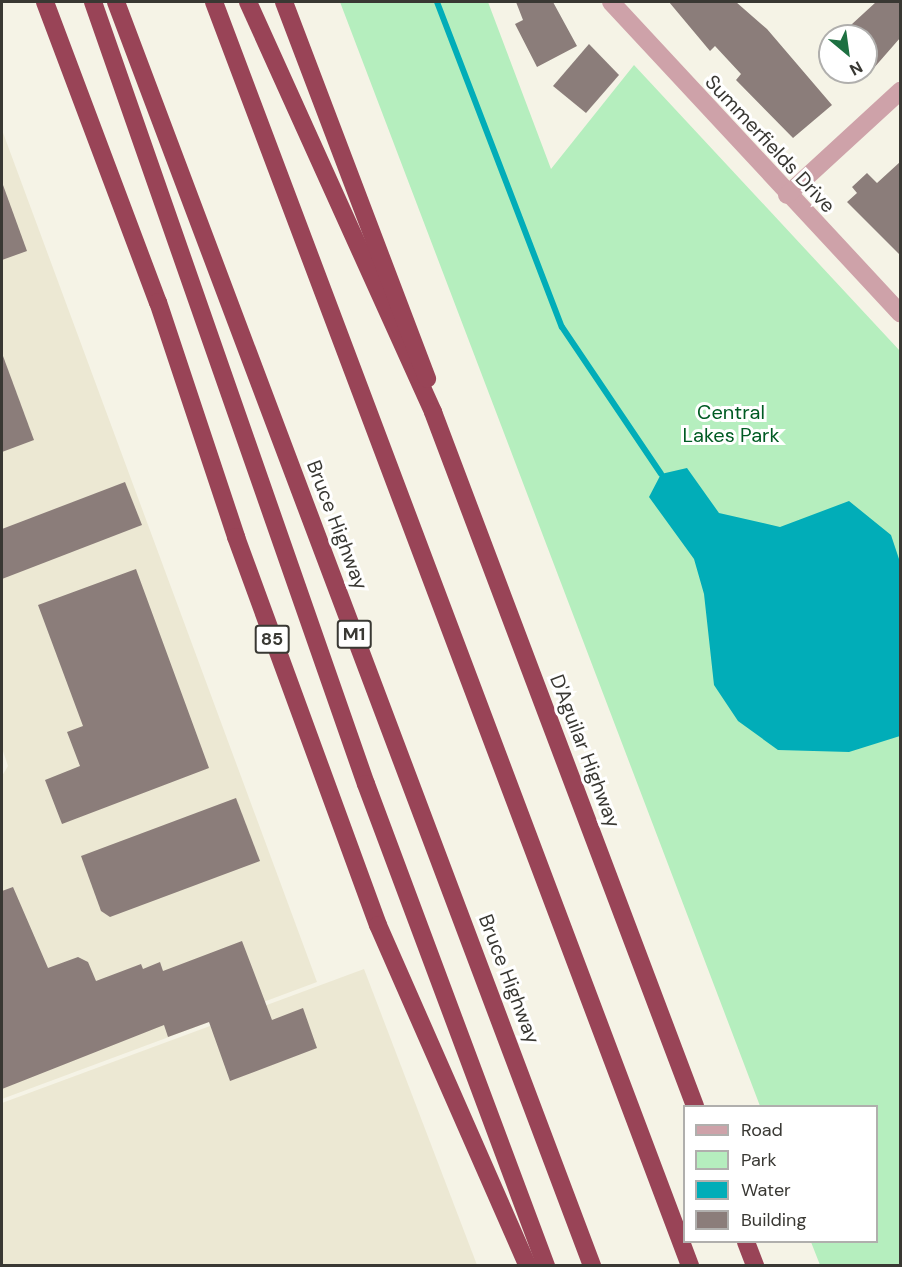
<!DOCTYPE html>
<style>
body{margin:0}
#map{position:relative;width:902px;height:1267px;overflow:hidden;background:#f5f3e6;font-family:"DM Sans",sans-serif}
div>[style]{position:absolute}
.built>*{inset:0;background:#ece8d3}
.green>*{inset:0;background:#b5eebe}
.water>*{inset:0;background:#01adb8}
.stream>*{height:6px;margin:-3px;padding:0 3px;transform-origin:3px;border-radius:3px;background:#01adb8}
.building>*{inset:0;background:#8b7d7a}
.minor>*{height:18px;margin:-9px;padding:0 9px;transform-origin:9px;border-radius:9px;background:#cea2a9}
.highway>*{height:18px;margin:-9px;padding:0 9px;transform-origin:9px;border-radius:9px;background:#994457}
span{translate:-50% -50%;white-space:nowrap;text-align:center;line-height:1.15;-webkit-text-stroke:6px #fff;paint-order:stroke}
.shield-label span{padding:2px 4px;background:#fff;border:2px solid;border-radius:4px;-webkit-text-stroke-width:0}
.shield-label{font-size:18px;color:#393833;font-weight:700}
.street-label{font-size:20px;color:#393833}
.park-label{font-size:20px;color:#005b23}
.frame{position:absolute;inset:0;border:3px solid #393833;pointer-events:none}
.legend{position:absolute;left:683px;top:1105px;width:195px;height:138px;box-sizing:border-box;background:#fff;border:2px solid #b0afad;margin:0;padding:8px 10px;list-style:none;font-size:18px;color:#393833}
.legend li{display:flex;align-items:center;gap:12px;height:30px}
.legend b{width:30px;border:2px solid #b0afad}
.north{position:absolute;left:818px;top:24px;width:60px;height:60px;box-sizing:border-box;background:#fff;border:2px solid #b0afad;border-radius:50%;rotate:151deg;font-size:16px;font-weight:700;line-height:24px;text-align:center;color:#393833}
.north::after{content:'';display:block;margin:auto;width:21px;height:27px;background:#1d7041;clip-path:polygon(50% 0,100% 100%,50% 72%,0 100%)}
</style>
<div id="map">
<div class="built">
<i style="clip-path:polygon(2px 130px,317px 982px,2px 1099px,2px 776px,8px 766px,2px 748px)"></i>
<i style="clip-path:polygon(364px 969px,477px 1265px,2px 1266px,2px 1103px)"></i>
</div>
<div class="green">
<i style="clip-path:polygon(340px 2px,488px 2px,551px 169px,634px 65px,900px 351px,900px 1265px,820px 1265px,811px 1242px,876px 1242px,876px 1106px,760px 1106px)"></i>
</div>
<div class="water">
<i style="clip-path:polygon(687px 468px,719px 513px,780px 527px,849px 501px,891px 535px,900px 562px,900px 736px,849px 752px,778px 750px,738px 721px,714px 685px,704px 594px,694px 559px,649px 497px,661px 474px)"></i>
</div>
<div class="stream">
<i style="left:437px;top:2px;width:348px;rotate:69deg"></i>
<i style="left:562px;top:327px;width:177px;rotate:56deg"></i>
</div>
<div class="building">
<i style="clip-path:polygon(516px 2px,553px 2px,577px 46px,537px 67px,515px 24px,523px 20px)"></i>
<i style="clip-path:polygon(669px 2px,736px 2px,767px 29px,832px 105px,793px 138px,736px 80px,741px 74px,715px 46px,710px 51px)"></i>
<i style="clip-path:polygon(876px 2px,900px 2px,900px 38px,866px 77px,866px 36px,839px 36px)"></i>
<i style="clip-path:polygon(589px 44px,619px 75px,586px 113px,553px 86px)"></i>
<i style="clip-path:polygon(900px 162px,900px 255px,847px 202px,857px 193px,852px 187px,867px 173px,877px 183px)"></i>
<i style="clip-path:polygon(3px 185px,27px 251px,2px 260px,2px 186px)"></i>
<i style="clip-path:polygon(3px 356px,34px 440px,2px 452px,2px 357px)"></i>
<i style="clip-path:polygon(125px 482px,142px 525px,2px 579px,2px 529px)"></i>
<i style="clip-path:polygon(136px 569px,209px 768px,62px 824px,45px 780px,80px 766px,67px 732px,83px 726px,38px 605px)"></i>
<i style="clip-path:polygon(236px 798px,260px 861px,110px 917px,101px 911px,81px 856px)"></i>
<i style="clip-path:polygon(13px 887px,48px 968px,78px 957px,88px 962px,96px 981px,141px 964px,143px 969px,160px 962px,163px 971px,242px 941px,272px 1020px,303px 1008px,317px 1048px,230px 1081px,209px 1022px,168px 1037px,164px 1025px,2px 1089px,2px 891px)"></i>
</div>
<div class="minor">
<i style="left:611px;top:2px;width:425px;rotate:47.1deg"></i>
<i style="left:787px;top:195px;width:154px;rotate:-42.6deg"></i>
</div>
<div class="highway">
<i style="left:45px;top:2px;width:321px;rotate:69.4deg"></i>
<i style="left:158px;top:302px;width:248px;rotate:71.6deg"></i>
<i style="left:236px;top:537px;width:413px;rotate:69.9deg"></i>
<i style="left:378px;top:925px;width:373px;rotate:66.3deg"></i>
<i style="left:93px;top:2px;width:828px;rotate:70.76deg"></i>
<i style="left:366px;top:784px;width:515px;rotate:69.52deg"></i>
<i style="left:116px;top:2px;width:1351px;rotate:69.36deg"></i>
<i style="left:214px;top:2px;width:1351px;rotate:69.36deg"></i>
<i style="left:248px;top:2px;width:450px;rotate:65.7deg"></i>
<i style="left:433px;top:412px;width:742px;rotate:69.32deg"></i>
<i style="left:284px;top:2px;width:403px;rotate:69.2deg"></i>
<i style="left:746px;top:1242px;width:26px;rotate:69deg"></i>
</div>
<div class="shield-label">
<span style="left:354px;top:634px">M1</span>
<span style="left:272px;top:639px">85</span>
</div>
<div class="street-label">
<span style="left:770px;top:144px;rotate:47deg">Summerfields Drive</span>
<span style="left:337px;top:525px;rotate:69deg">Bruce Highway</span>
<span style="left:585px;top:751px;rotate:69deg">D'Aguilar Highway</span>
<span style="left:509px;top:979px;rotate:69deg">Bruce Highway</span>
</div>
<div class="park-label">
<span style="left:731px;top:424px">Central<br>Lakes Park</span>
</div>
<div class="frame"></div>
<ul class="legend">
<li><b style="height:8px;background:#cea2a9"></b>Road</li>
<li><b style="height:16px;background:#b5eebe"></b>Park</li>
<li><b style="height:16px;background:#01adb8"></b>Water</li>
<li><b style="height:16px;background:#8b7d7a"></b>Building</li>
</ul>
<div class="north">N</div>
</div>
